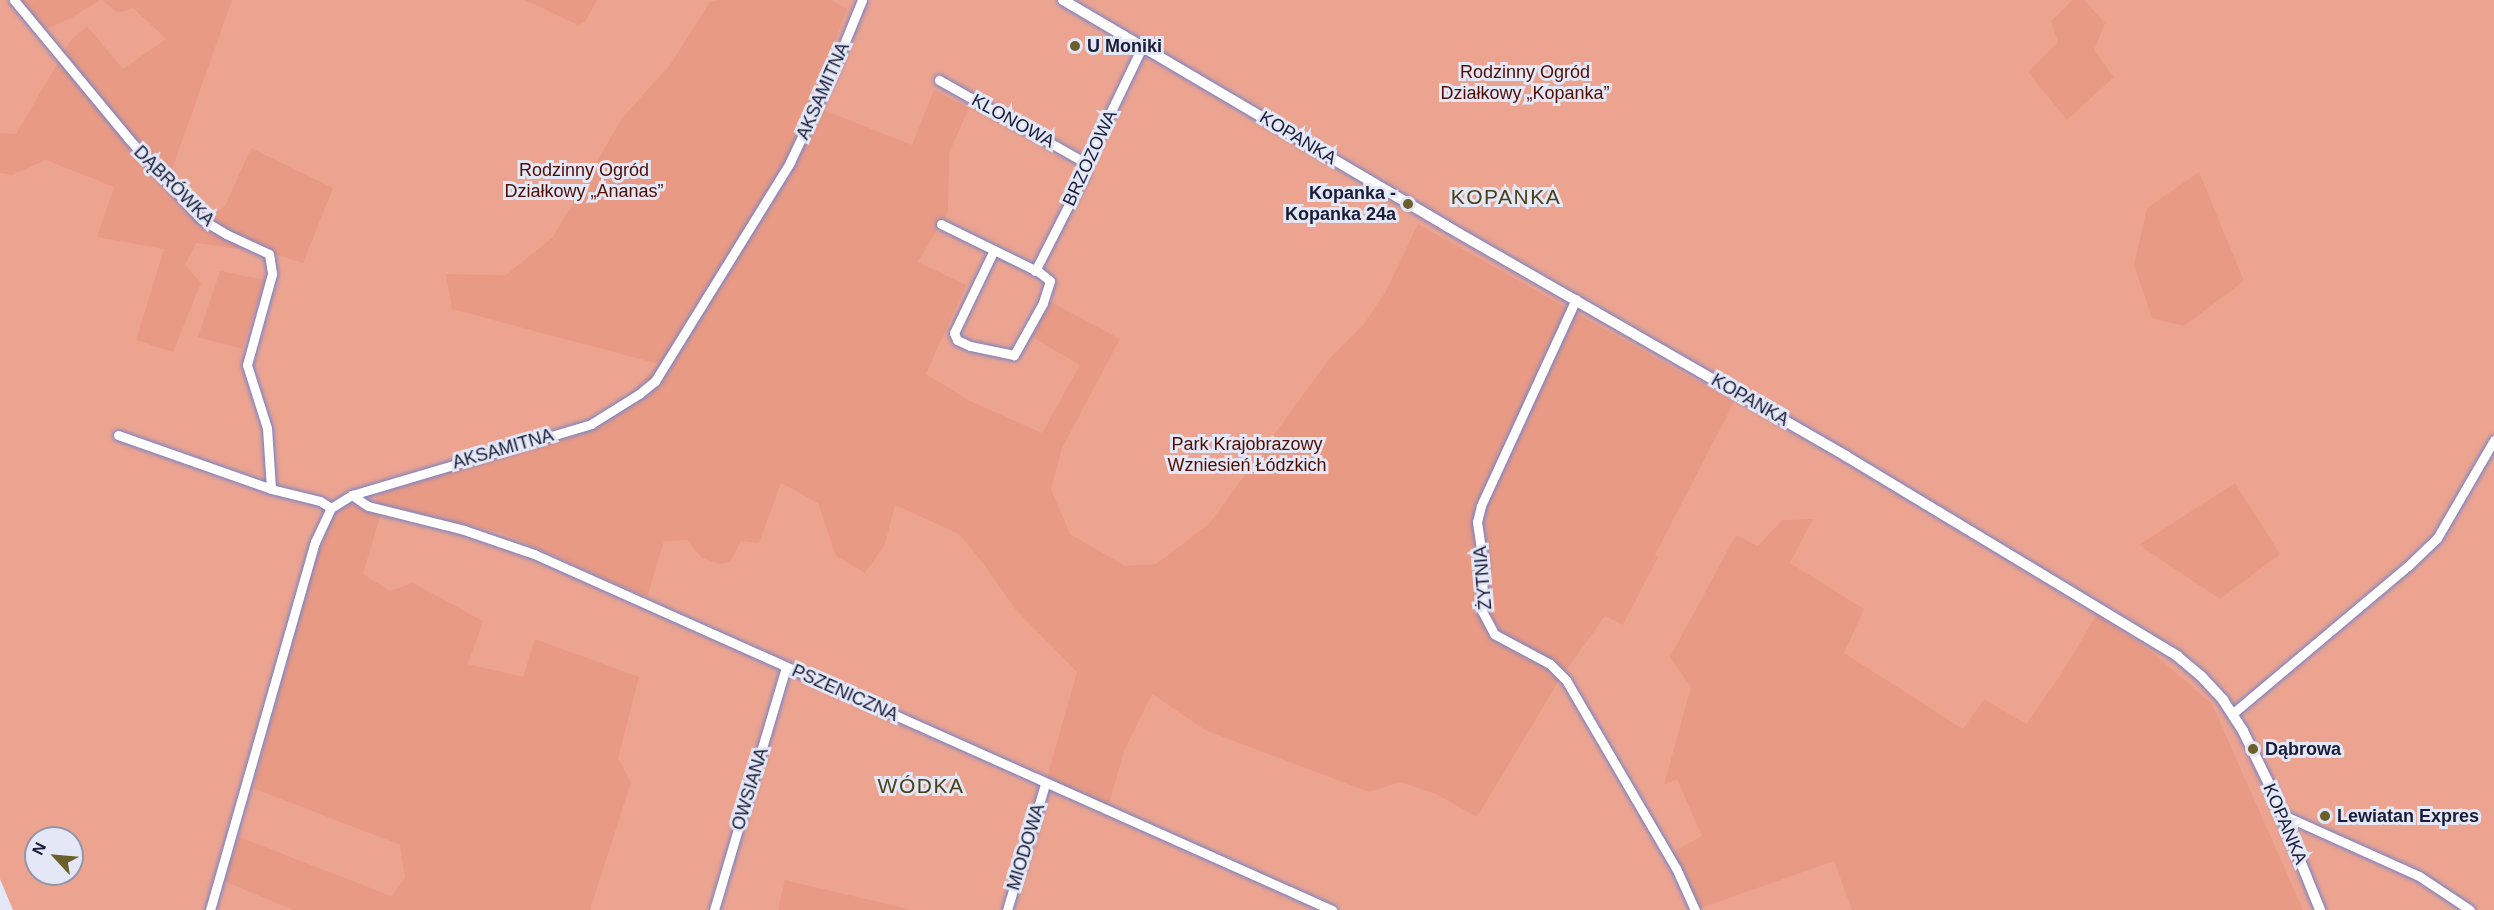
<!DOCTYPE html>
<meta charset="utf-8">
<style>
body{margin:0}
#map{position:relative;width:2494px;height:910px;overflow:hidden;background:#e3e7f6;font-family:Arial,sans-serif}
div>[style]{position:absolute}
.green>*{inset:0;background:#eca491}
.forest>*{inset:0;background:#e89a85}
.roads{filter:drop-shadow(0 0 2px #7681c6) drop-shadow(0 0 2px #7681c6)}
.minor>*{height:9px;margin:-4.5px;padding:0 4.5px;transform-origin:4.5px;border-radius:4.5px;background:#fff}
.tertiary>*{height:10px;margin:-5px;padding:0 5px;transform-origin:5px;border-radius:5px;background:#fff}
.dots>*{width:16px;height:16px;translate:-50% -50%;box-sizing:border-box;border:3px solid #e3e7f6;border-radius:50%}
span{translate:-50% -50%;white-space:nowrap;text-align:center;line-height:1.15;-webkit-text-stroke:6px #e3e7f6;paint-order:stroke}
.poi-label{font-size:18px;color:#181c37;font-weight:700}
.left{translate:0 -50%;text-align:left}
.right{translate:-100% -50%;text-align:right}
.park-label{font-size:18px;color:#510c00}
.street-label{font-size:18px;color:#181c37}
.quarter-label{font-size:21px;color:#4b4118;letter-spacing:1.5px}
.north{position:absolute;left:24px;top:826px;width:60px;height:60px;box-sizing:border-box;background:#e3e7f6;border:2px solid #9296aa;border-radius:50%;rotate:296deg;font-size:16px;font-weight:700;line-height:24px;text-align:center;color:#181c37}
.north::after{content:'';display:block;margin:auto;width:21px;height:27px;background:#6b5f2c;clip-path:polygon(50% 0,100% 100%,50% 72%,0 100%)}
</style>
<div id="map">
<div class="green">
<i style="clip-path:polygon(evenodd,0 0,2494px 0,2494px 910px,13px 910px,0 879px,0 0,36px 838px,72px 838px,72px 874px,36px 874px,36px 838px)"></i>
</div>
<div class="forest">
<i style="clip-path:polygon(20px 0,100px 0,71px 18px,44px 30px)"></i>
<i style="clip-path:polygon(102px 0,232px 0,166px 186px,201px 225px,225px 206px,251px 148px,333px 188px,303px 263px,273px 254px,196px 243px,185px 265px,201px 283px,173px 352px,136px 340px,164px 249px,97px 237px,114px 187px,46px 160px,12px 175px,0 173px,0 133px,16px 134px,71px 40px,87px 26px,123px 69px,166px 39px,133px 8px,118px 13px)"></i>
<i style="clip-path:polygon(525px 0,597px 0,585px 22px,578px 25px)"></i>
<i style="clip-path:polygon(718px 0,831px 0,847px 9px,811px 105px,912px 145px,934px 90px,969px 108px,949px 153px,948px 212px,918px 262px,966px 285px,926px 374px,970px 401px,1042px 433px,1080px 365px,1032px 337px,1051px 302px,1120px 339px,1062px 448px,1051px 489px,1070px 534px,1125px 566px,1156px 564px,1209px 524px,1329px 359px,1364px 324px,1386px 291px,1418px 224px,1734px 402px,1655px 555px,1658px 557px,1623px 625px,1605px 616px,1558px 682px,1477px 817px,1436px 794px,1400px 782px,1369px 792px,1205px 730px,1152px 694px,1124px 751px,1108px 808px,1046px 781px,1077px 672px,1016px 610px,982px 562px,959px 534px,895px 505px,885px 544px,865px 573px,836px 556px,818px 503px,781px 483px,759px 543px,741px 541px,730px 562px,720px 564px,702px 558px,687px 540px,664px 541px,647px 597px,502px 533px,376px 503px,376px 496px,413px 482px,555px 443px,597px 427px,659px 364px,452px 309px,446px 274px,506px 275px,553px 237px,622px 118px,670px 65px,710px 2px)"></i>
<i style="clip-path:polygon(2073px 0,2084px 0,2105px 23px,2094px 50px,2114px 77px,2067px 120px,2028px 72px,2058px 42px,2051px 21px)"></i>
<i style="clip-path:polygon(2199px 172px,2244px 281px,2184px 326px,2152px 318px,2134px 265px,2147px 208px)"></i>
<i style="clip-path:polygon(220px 271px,265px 280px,242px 349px,198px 337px)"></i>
<i style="clip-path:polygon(2235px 483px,2280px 554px,2220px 599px,2139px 545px)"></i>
<i style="clip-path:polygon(351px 503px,381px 513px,363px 574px,390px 591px,413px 583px,483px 621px,468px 664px,523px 677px,535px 639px,639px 677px,618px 758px,631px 782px,590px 910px,293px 910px,224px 881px,239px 837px,391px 896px,405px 878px,400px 845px,253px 788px,311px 573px,332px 516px,341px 504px)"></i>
<i style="clip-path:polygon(1813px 519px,1790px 563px,1864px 609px,1844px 653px,1963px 729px,1984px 699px,2026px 724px,2060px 676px,2097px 614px,2152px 652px,2212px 704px,2303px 910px,1852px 910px,1834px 861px,1698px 909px,1671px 853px,1702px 836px,1677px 779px,1664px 785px,1691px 687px,1670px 657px,1736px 535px,1758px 546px,1782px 520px)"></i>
<i style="clip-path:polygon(785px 880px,912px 910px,778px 910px)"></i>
</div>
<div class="roads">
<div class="minor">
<i style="left:14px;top:0;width:179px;rotate:50.4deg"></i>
<i style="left:128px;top:138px;width:109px;rotate:48deg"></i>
<i style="left:201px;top:219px;width:29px;rotate:31deg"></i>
<i style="left:226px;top:234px;width:47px;rotate:24.9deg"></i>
<i style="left:269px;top:254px;width:20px;rotate:81deg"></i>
<i style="left:272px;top:274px;width:94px;rotate:105.4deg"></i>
<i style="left:247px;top:365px;width:66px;rotate:72.4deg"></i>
<i style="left:267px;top:428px;width:61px;rotate:86.2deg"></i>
<i style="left:271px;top:489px;width:50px;rotate:13.8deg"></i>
<i style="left:320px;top:501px;width:13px;rotate:32deg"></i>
<i style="left:939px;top:80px;width:169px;rotate:29.5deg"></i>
<i style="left:941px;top:224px;width:109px;rotate:26.1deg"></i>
<i style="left:1039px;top:272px;width:14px;rotate:39deg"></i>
<i style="left:1050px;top:281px;width:23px;rotate:108deg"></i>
<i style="left:1043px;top:303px;width:60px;rotate:119.1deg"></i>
<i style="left:1014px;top:355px;width:45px;rotate:-168.4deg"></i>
<i style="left:970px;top:346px;width:14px;rotate:-155deg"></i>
<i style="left:957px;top:340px;width:8px;rotate:-113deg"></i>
<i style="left:954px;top:333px;width:92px;rotate:-64.3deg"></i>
<i style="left:1035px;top:271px;width:108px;rotate:-63deg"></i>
<i style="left:1084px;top:175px;width:12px;rotate:-81deg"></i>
<i style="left:1086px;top:163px;width:131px;rotate:-64.2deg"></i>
<i style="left:1576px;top:299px;width:228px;rotate:114.7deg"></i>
<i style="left:1481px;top:506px;width:16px;rotate:104deg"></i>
<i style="left:1477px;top:522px;width:40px;rotate:81.5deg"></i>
<i style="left:1483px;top:562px;width:49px;rotate:91.2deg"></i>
<i style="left:1482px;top:611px;width:26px;rotate:62deg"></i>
<i style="left:1494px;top:634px;width:64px;rotate:28.2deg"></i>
<i style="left:1550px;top:664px;width:23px;rotate:45deg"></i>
<i style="left:1566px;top:680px;width:218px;rotate:59.7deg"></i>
<i style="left:1676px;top:868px;width:46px;rotate:65.7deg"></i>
<i style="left:118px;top:435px;width:162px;rotate:19.4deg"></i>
<i style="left:352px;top:495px;width:19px;rotate:35deg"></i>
<i style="left:368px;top:506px;width:99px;rotate:14deg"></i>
<i style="left:464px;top:530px;width:74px;rotate:18.9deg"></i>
<i style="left:534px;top:554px;width:874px;rotate:24.04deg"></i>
<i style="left:2232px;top:714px;width:230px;rotate:-40.1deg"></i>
<i style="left:2408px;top:566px;width:40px;rotate:-44deg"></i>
<i style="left:2437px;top:538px;width:113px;rotate:-59.8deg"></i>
<i style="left:2281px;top:814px;width:151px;rotate:24.2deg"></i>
<i style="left:2419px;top:876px;width:61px;rotate:33.7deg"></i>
<i style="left:210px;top:910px;width:383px;rotate:-74.1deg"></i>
<i style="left:315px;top:542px;width:38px;rotate:-65deg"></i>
<i style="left:331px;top:508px;width:25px;rotate:-32deg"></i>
<i style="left:352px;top:495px;width:249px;rotate:-16.5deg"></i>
<i style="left:591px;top:424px;width:57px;rotate:-32deg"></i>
<i style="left:639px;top:394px;width:21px;rotate:-39deg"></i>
<i style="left:655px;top:381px;width:257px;rotate:-58.3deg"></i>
<i style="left:790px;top:162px;width:101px;rotate:-64.7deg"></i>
<i style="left:833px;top:71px;width:77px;rotate:-67.8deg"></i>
<i style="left:714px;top:910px;width:253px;rotate:-73.5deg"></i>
<i style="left:1007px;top:910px;width:132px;rotate:-73.2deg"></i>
</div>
<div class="tertiary">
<i style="left:1063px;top:0;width:447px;rotate:30.5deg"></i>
<i style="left:1448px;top:227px;width:459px;rotate:29.9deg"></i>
<i style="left:1846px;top:456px;width:387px;rotate:31.1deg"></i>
<i style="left:2177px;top:656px;width:31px;rotate:40deg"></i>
<i style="left:2201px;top:676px;width:33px;rotate:47deg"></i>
<i style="left:2223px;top:700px;width:37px;rotate:57deg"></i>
<i style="left:2243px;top:731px;width:61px;rotate:63.9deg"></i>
<i style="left:2270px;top:786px;width:134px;rotate:68deg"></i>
</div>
</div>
<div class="dots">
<i style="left:1075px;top:46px;background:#6b5f2c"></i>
<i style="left:1408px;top:204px;background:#6b5f2c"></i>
<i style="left:2253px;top:749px;background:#6b5f2c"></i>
<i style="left:2325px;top:816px;background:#6b5f2c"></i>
</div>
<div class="poi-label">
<span class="left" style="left:1087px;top:46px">U Moniki</span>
<span class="right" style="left:1396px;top:204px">Kopanka -<br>Kopanka 24a</span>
<span class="left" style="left:2265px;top:749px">Dąbrowa</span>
<span class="left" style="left:2337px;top:816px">Lewiatan Expres</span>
</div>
<div class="park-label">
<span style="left:1525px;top:83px">Rodzinny Ogród<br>Działkowy „Kopanka”</span>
<span style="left:584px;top:181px">Rodzinny Ogród<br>Działkowy „Ananas”</span>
<span style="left:1247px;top:455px">Park Krajobrazowy<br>Wzniesień Łódzkich</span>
</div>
<div class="street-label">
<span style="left:823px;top:91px;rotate:-66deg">AKSAMITNA</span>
<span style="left:1013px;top:121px;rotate:29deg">KLONOWA</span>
<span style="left:1298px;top:138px;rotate:31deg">KOPANKA</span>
<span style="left:1090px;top:158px;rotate:-65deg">BRZOZOWA</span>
<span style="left:174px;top:186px;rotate:45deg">DĄBRÓWKA</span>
<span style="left:1750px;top:400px;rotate:30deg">KOPANKA</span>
<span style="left:503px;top:449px;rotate:-16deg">AKSAMITNA</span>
<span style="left:1483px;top:578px;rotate:-95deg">ŻYTNIA</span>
<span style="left:845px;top:693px;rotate:24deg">PSZENICZNA</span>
<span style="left:750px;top:789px;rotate:-73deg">OWSIANA</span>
<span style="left:2285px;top:824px;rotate:67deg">KOPANKA</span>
<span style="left:1026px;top:847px;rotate:-73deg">MIODOWA</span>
</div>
<div class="quarter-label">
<span style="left:1506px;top:197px">KOPANKA</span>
<span style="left:921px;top:786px">WÓDKA</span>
</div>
<div class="north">N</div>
</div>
